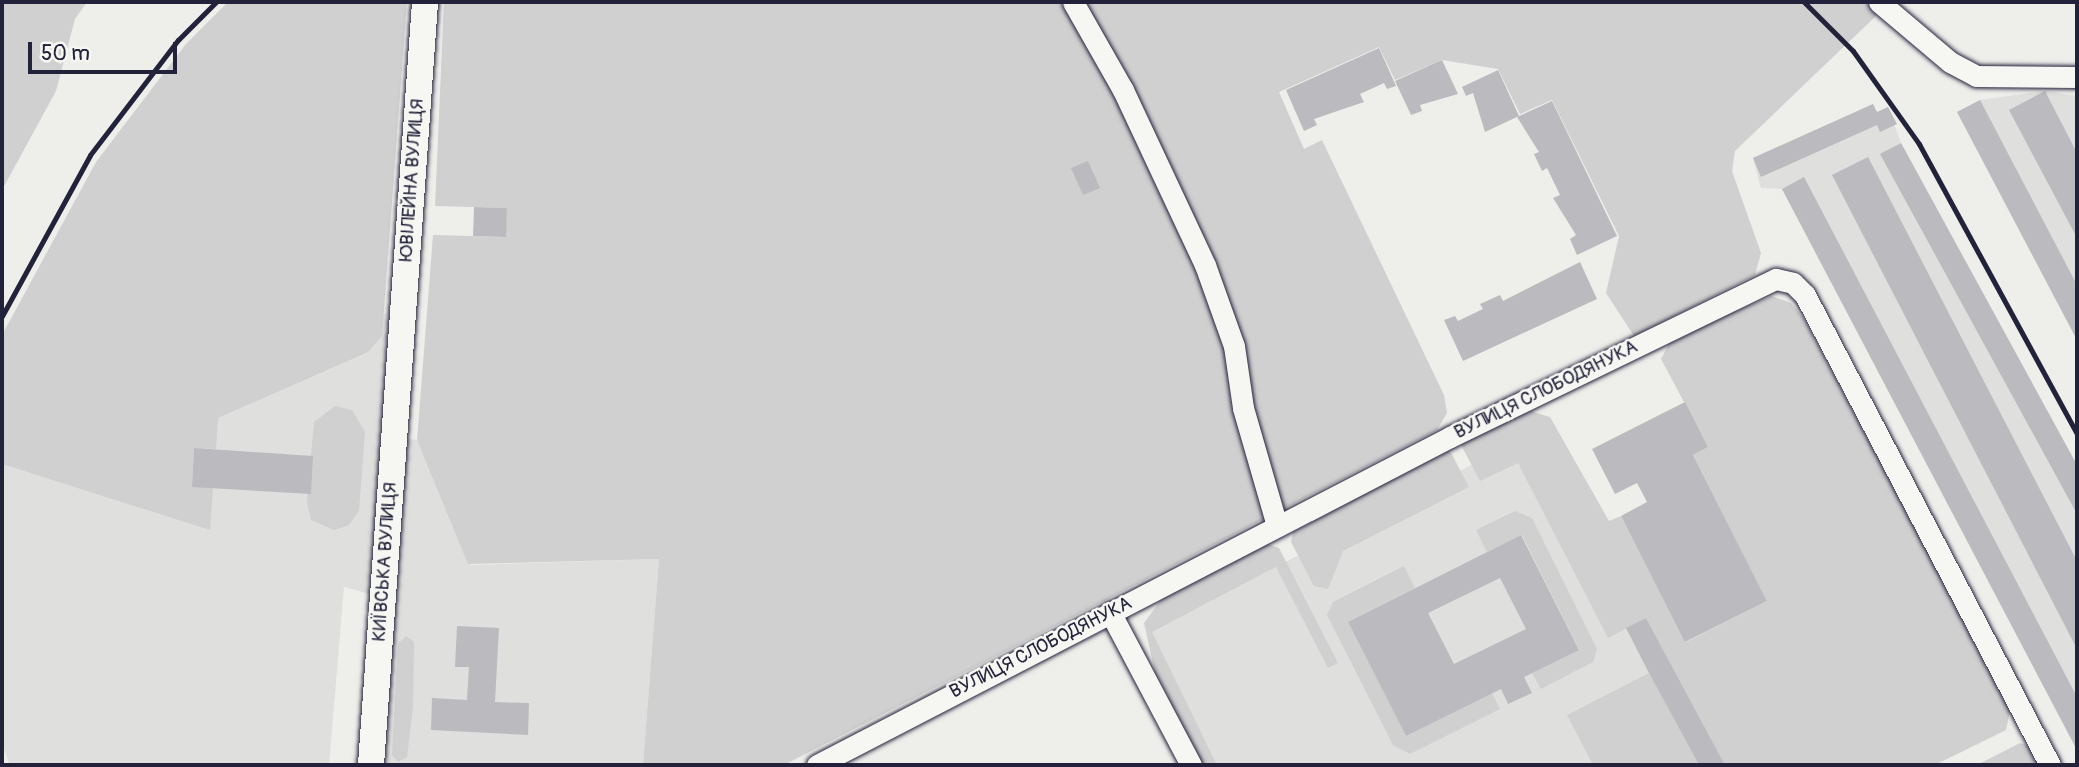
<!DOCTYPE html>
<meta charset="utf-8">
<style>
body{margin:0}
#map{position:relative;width:2079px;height:767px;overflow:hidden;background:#eeeeeb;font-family:Pangolin,sans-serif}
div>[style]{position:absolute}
.built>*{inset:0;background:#dfdfde}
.green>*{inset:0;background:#d0d0d1}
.building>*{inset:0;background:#bbbbbf}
.roads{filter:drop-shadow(0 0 2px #22223b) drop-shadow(0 0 2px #22223b)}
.minor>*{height:21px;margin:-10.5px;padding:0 10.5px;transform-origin:10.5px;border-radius:10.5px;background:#f6f6f2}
.major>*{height:26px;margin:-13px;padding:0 13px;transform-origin:13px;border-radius:13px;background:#f6f6f2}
.rail>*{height:5px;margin:-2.5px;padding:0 2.5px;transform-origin:2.5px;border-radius:2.5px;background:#22223b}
span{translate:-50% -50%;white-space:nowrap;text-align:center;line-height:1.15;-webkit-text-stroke:5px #f6f6f2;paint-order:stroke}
.street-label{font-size:19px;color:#22223b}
.frame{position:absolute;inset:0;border:4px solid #22223b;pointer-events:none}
.scale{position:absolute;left:28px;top:42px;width:149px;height:32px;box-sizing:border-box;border:4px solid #22223b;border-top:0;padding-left:9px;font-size:21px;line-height:24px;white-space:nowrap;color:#22223b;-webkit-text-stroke:5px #f6f6f2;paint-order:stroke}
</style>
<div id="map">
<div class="built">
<i style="clip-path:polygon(2045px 91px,2077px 96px,2077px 340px,1957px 112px,1980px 100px)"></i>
<i style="clip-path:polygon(1873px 104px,1877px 112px,1888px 107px,1901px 143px,2077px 465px,2077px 750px,1782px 189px,1761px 188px,1753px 158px)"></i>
<i style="clip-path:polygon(391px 310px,370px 594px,344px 587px,329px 765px,10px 765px,2px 744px,2px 464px,83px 489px)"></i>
<i style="clip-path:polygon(1544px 427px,1725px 765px,1217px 765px,1151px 632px)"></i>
<i style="clip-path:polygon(401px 438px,417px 440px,471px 565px,659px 559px,643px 765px,380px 765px)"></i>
</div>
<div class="green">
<i style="clip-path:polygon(2px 2px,87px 2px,75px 19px,56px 91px,2px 190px)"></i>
<i style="clip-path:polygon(228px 2px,407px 2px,382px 336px,368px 352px,218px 418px,216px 449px,194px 448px,192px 486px,213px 488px,210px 530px,2px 464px,2px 335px,96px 162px,186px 44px)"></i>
<i style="clip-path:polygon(444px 2px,1869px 2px,1878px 14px,1735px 151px,1732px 171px,1761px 253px,1755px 275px,1634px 336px,1606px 293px,1619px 236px,1552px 100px,1520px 114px,1498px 69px,1442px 60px,1395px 80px,1379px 47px,1279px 92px,1304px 149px,1322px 140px,1444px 395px,1447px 413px,1437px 430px,784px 765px,643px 765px,659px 559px,468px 564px,417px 440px,433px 235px,505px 237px,507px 208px,435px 206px)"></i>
<i style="clip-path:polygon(1772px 296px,1791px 303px,1804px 319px,2011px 706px,2006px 730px,1935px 765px,1725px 765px,1646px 618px,1608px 638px,1518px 463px,1480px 481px,1460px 443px,1527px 410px,1550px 417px,1609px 521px,1621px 516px,1686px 642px,1767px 601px,1693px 455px,1708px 447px,1661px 359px,1672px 338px)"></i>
<i style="clip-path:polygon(335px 406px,352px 410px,365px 432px,359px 511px,349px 525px,334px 530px,311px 520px,307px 502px,314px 422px)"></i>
<i style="clip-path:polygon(1449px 449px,1469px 487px,1343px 551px,1328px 589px,1314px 586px,1291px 542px,1293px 532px)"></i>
<i style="clip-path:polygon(1515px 511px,1532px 518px,1597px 649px,1593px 662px,1541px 689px,1532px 673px,1579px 649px,1522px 535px,1487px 552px,1476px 530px)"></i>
<i style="clip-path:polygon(1268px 544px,1279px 548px,1338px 663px,1328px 668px,1276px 567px,1152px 632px,1217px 765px,1203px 765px,1155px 672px,1144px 623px,1163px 597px)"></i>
<i style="clip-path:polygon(1404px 566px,1415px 588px,1348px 622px,1406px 736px,1492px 693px,1500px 709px,1410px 754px,1393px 745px,1327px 615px,1333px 602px)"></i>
<i style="clip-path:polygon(406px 636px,414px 642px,413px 707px,407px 757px,398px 762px,392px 755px,398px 644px)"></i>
<i style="clip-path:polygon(1649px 673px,1699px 765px,1593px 765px,1567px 715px)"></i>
<i style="clip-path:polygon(2020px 743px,2029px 746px,2040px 765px,1977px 765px)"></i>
</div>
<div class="building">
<i style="clip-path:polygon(1379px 48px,1396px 86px,1387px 89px,1384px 83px,1360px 94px,1364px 102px,1314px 119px,1317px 125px,1304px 131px,1286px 90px)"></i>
<i style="clip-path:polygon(1442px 60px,1458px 94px,1420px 105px,1422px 111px,1411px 115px,1395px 81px)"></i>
<i style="clip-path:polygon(1498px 70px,1519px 116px,1485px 132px,1473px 93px,1466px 96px,1462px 87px)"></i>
<i style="clip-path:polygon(2045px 91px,2077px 153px,2077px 238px,2009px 110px)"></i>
<i style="clip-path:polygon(1980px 100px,2077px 285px,2077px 340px,1957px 112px)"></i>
<i style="clip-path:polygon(1552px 101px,1617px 236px,1577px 255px,1570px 239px,1576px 235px,1553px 198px,1560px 195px,1547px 168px,1542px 171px,1534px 154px,1539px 152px,1517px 117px)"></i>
<i style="clip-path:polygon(1873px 104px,1877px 112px,1888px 107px,1897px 124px,1880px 132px,1877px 125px,1761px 177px,1753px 158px)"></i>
<i style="clip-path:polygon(1901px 143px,2077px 465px,2077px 514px,1880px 154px)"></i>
<i style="clip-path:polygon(1868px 157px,2077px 561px,2077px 649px,1832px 175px)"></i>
<i style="clip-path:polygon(1088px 161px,1100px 188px,1083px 195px,1071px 168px)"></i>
<i style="clip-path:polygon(1804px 177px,2077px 697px,2077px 750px,1782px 189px)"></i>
<i style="clip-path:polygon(474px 207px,507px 208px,506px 237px,473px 236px)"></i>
<i style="clip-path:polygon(1580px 262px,1597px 299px,1463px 361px,1444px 320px,1455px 316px,1458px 321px,1483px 309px,1480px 304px,1500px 295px,1503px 301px)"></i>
<i style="clip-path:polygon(1685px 402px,1708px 447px,1693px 455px,1767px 601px,1685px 642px,1621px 516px,1647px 502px,1637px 483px,1615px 494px,1592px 449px)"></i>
<i style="clip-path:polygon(194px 448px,313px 456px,311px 494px,192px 487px)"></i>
<i style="clip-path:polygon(evenodd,1521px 535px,1579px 650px,1524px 677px,1532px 693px,1508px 704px,1501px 689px,1406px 736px,1348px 622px,1521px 535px,1500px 578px,1526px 629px,1454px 664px,1428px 613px,1500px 578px)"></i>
<i style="clip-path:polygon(1646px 618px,1725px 765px,1699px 765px,1649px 673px,1626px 628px)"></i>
<i style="clip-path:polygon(457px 626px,499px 628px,495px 702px,529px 703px,528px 735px,431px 730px,432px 698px,467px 700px,469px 667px,455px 667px)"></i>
</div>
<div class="roads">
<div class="minor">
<i style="left:1073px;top:2px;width:101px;rotate:60.4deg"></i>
<i style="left:1123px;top:90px;width:193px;rotate:64.9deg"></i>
<i style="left:1205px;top:265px;width:86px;rotate:70.3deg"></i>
<i style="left:1234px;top:346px;width:63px;rotate:81.7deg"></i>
<i style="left:1243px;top:408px;width:123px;rotate:73.9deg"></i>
<i style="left:1879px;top:2px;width:93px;rotate:40.2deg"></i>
<i style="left:1950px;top:62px;width:30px;rotate:28deg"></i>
<i style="left:1976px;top:76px;width:101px;rotate:0.6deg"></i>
<i style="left:1110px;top:612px;width:173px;rotate:62.1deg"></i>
<i style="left:817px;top:765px;width:713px;rotate:-27.39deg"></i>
<i style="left:1450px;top:437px;width:362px;rotate:-25.9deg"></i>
<i style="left:1776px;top:279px;width:17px;rotate:13deg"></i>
<i style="left:1793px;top:283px;width:17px;rotate:45deg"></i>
<i style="left:1805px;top:295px;width:530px;rotate:62.47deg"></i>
</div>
<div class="major">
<i style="left:371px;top:765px;width:765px;rotate:-85.95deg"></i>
</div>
</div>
<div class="rail">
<i style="left:1804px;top:2px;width:69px;rotate:45deg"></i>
<i style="left:1853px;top:51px;width:114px;rotate:54.6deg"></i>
<i style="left:1919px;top:144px;width:330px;rotate:61.4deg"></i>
<i style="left:2px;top:316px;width:183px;rotate:-61.3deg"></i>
<i style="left:90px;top:155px;width:145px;rotate:-52.6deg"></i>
<i style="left:178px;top:40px;width:54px;rotate:-45deg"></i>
</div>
<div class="street-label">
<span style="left:412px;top:180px;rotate:-86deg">ЮВІЛЕЙНА ВУЛИЦЯ</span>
<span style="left:1546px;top:390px;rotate:-26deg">ВУЛИЦЯ СЛОБОДЯНУКА</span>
<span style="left:385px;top:562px;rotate:-86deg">КИЇВСЬКА ВУЛИЦЯ</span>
<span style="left:1041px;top:648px;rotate:-27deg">ВУЛИЦЯ СЛОБОДЯНУКА</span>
</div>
<div class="frame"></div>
<div class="scale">50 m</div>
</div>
